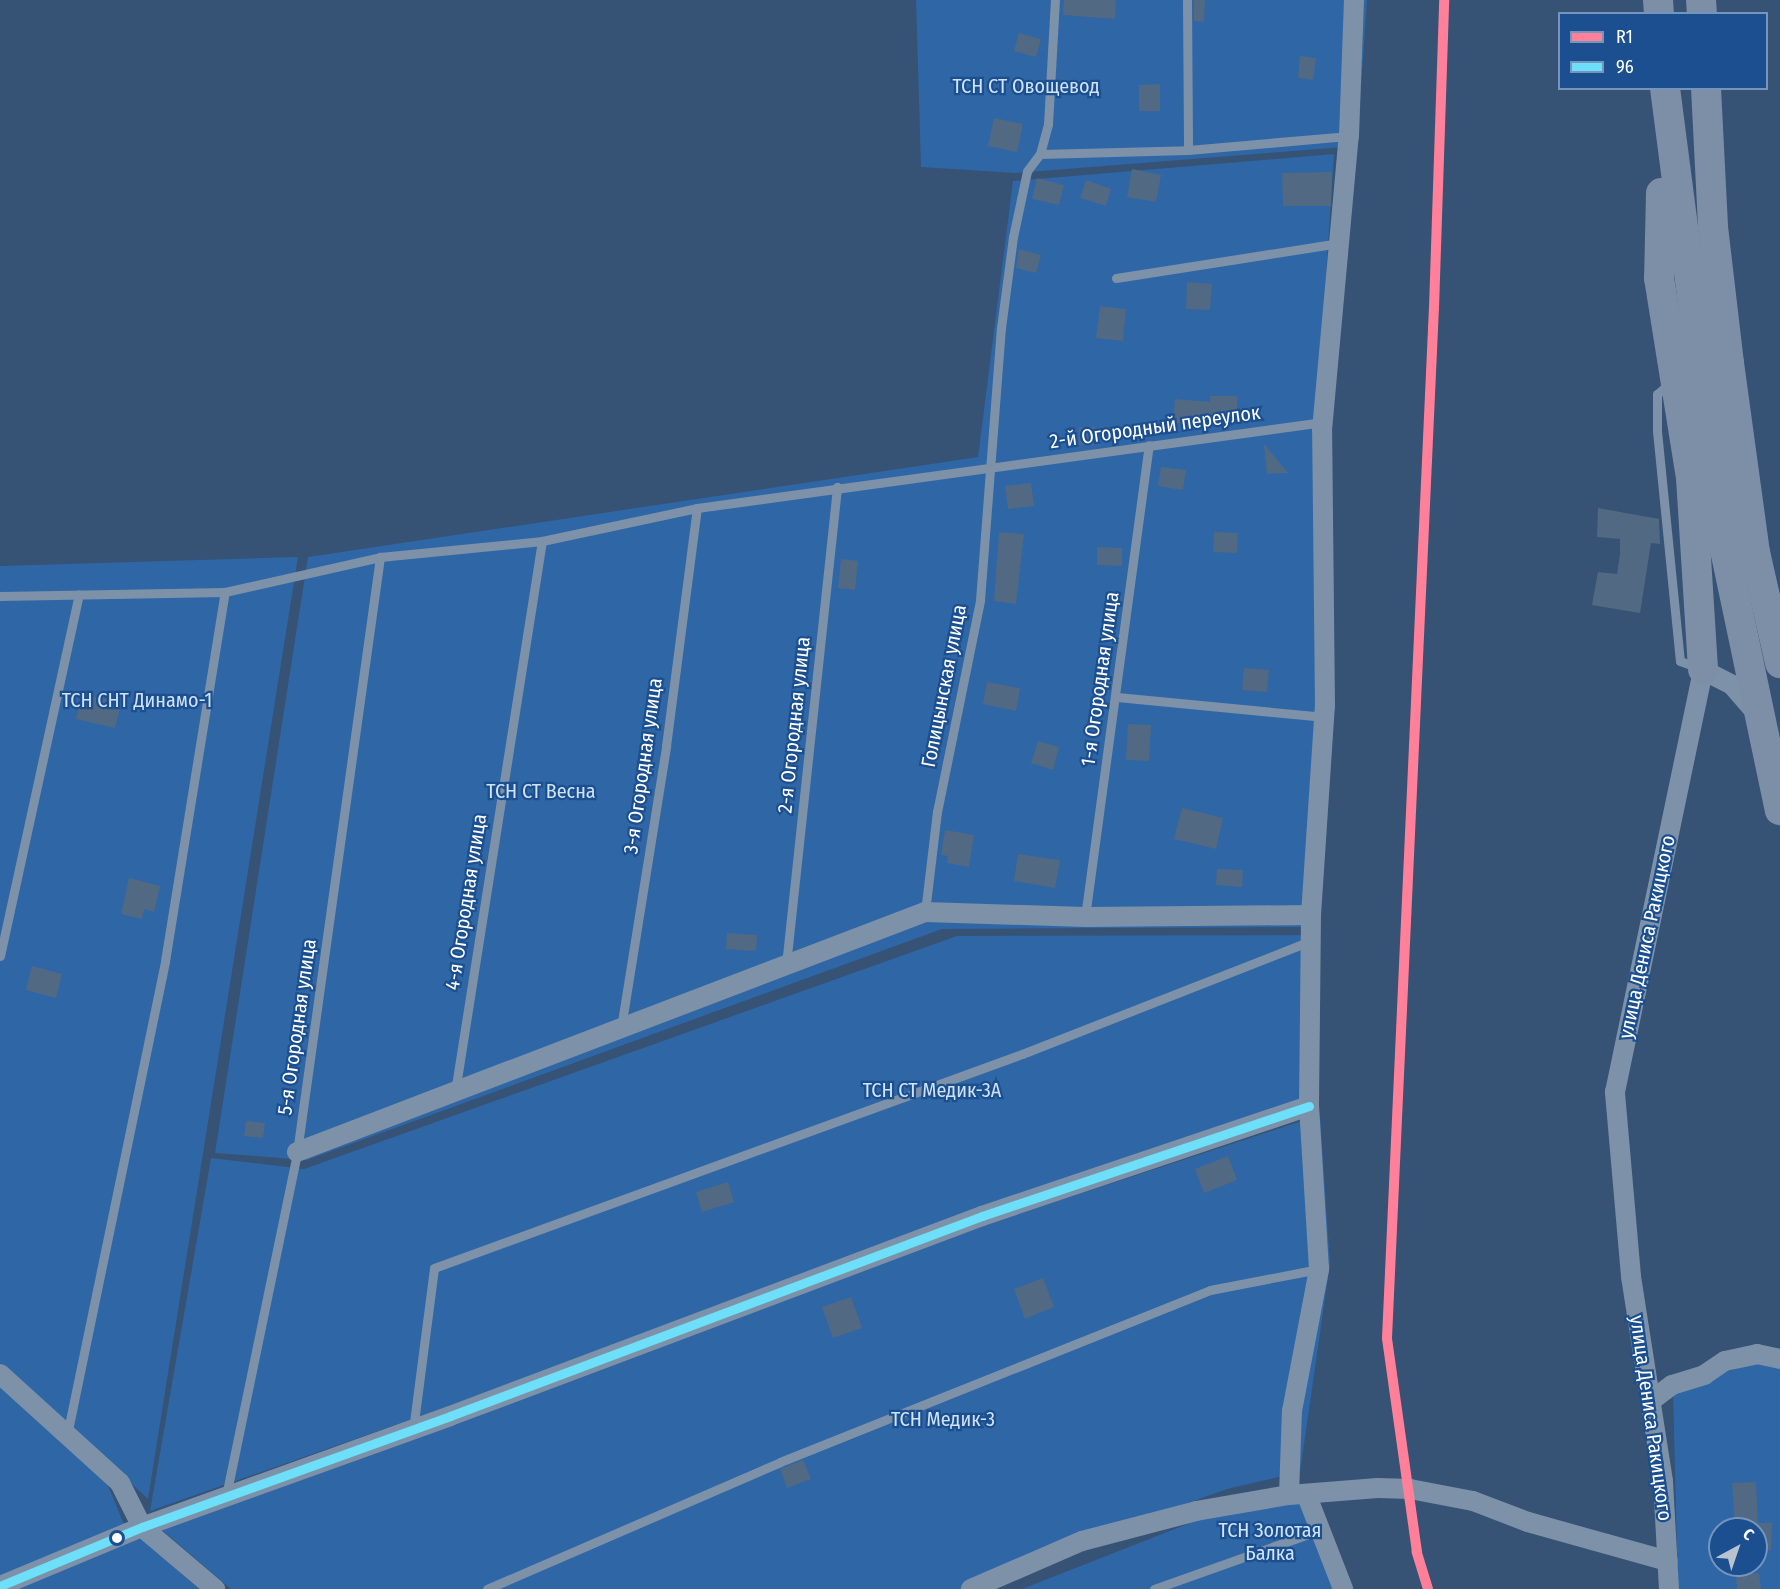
<!DOCTYPE html>
<meta charset="utf-8">
<style>
body{margin:0}
#map{position:relative;width:1780px;height:1589px;overflow:hidden;background:#365274;font-family:"Fira Sans Condensed",sans-serif}
div>[style]{position:absolute}
.green>*{inset:0;background:#2f66a5}
.building>*{inset:0;background:#526984}
.service>*{height:9px;margin:-4.5px;padding:0 4.5px;transform-origin:4.5px;border-radius:4.5px;background:#7d92a8}
.minor>*{height:20px;margin:-10px;padding:0 10px;transform-origin:10px;border-radius:10px;background:#7d92a8}
.primary>*{height:30px;margin:-15px;padding:0 15px;transform-origin:15px;border-radius:15px;background:#7d8ea7}
.bus-1>*{height:9px;margin:-4.5px;padding:0 4.5px;transform-origin:4.5px;border-radius:4.5px;background:#6ddff8}
.rail-1>*{height:10px;margin:-5px;padding:0 5px;transform-origin:5px;border-radius:5px;background:#ff8098}
.dots>*{width:16px;height:16px;translate:-50% -50%;box-sizing:border-box;border:3px solid #1b4f8f;border-radius:50%}
span{translate:-50% -50%;white-space:nowrap;text-align:center;line-height:1.15;-webkit-text-stroke:4.5px #1b4f8f;paint-order:stroke}
.park-label{font-size:20px;color:#cfe3fa}
.street-label{font-size:20px;color:#fff}
.legend{position:absolute;left:1558px;top:12px;width:210px;height:78px;box-sizing:border-box;background:#1b4f8f;border:2px solid #7695bc;margin:0;padding:8px 10px;list-style:none;font-size:18px;color:#fff}
.legend li{display:flex;align-items:center;gap:12px;height:30px}
.legend b{width:30px;border:2px solid #7695bc}
.north{position:absolute;left:1708px;top:1517px;width:60px;height:60px;box-sizing:border-box;background:#1b4f8f;border:2px solid #7695bc;border-radius:50%;rotate:40deg;font-size:16px;font-weight:700;line-height:24px;text-align:center;color:#fff}
.north::after{content:'';display:block;margin:auto;width:21px;height:27px;background:#b9c2ce;clip-path:polygon(50% 0,100% 100%,50% 72%,0 100%)}
</style>
<div id="map">
<div class="green">
<i style="clip-path:polygon(916px 0,1367px 0,1357px 146px,1015px 173px,921px 167px)"></i>
<i style="clip-path:polygon(1334px 154px,1315px 445px,1318px 729px,1304px 927px,942px 929px,307px 1160px,215px 1153px,308px 557px,978px 457px,1013px 181px)"></i>
<i style="clip-path:polygon(298px 557px,148px 1499px,0 1363px,0 566px)"></i>
<i style="clip-path:polygon(1319px 935px,1317px 1102px,150px 1511px,211px 1158px,304px 1169px,957px 936px)"></i>
<i style="clip-path:polygon(1320px 1115px,1330px 1264px,1300px 1472px,1227px 1489px,1082px 1541px,971px 1589px,231px 1589px,162px 1530px,991px 1223px)"></i>
<i style="clip-path:polygon(evenodd,1780px 1353px,1780px 1589px,1678px 1589px,1673px 1391px,1780px 1353px,1720px 1529px,1756px 1529px,1756px 1565px,1720px 1565px,1720px 1529px)"></i>
<i style="clip-path:polygon(0 1386px,107px 1483px,123px 1522px,199px 1589px,0 1589px)"></i>
<i style="clip-path:polygon(1297px 1481px,1337px 1589px,1022px 1589px)"></i>
</div>
<div class="building">
<i style="clip-path:polygon(1064px 0,1116px 0,1115px 19px,1063px 15px)"></i>
<i style="clip-path:polygon(1194px 0,1205px 0,1204px 22px,1194px 21px)"></i>
<i style="clip-path:polygon(1019px 33px,1041px 39px,1036px 57px,1014px 51px)"></i>
<i style="clip-path:polygon(1300px 56px,1316px 58px,1313px 80px,1298px 78px)"></i>
<i style="clip-path:polygon(1160px 84px,1160px 111px,1139px 111px,1139px 85px)"></i>
<i style="clip-path:polygon(994px 118px,1023px 124px,1017px 152px,988px 146px)"></i>
<i style="clip-path:polygon(1132px 169px,1161px 175px,1156px 202px,1127px 197px)"></i>
<i style="clip-path:polygon(1332px 172px,1331px 206px,1283px 206px,1282px 173px)"></i>
<i style="clip-path:polygon(1037px 178px,1064px 185px,1059px 205px,1032px 199px)"></i>
<i style="clip-path:polygon(1086px 180px,1111px 189px,1106px 206px,1080px 198px)"></i>
<i style="clip-path:polygon(1019px 249px,1041px 255px,1036px 273px,1016px 268px)"></i>
<i style="clip-path:polygon(1187px 282px,1212px 284px,1210px 310px,1186px 309px)"></i>
<i style="clip-path:polygon(1100px 306px,1126px 309px,1123px 341px,1096px 338px)"></i>
<i style="clip-path:polygon(1210px 396px,1237px 396px,1237px 412px,1246px 423px,1173px 423px,1175px 399px,1210px 402px)"></i>
<i style="clip-path:polygon(1079px 427px,1095px 427px,1094px 445px,1079px 445px)"></i>
<i style="clip-path:polygon(1264px 444px,1288px 473px,1267px 474px)"></i>
<i style="clip-path:polygon(1161px 467px,1186px 470px,1183px 490px,1158px 486px)"></i>
<i style="clip-path:polygon(1031px 483px,1034px 506px,1008px 509px,1005px 486px)"></i>
<i style="clip-path:polygon(1598px 508px,1659px 519px,1660px 544px,1651px 543px,1640px 613px,1592px 605px,1598px 572px,1617px 574px,1620px 554px,1620px 539px,1597px 537px)"></i>
<i style="clip-path:polygon(999px 532px,1024px 534px,1016px 604px,994px 601px)"></i>
<i style="clip-path:polygon(1214px 532px,1238px 533px,1237px 553px,1213px 552px)"></i>
<i style="clip-path:polygon(1097px 547px,1122px 548px,1122px 566px,1097px 565px)"></i>
<i style="clip-path:polygon(841px 559px,858px 561px,855px 590px,838px 588px)"></i>
<i style="clip-path:polygon(1244px 668px,1269px 670px,1267px 692px,1242px 690px)"></i>
<i style="clip-path:polygon(987px 682px,1020px 688px,1016px 711px,983px 704px)"></i>
<i style="clip-path:polygon(82px 694px,121px 703px,115px 728px,76px 719px)"></i>
<i style="clip-path:polygon(1128px 724px,1151px 725px,1149px 761px,1126px 760px)"></i>
<i style="clip-path:polygon(1038px 741px,1059px 747px,1053px 770px,1031px 763px)"></i>
<i style="clip-path:polygon(1182px 808px,1223px 818px,1216px 849px,1174px 839px)"></i>
<i style="clip-path:polygon(945px 830px,974px 835px,969px 867px,947px 863px,948px 856px,941px 855px)"></i>
<i style="clip-path:polygon(1018px 854px,1060px 860px,1055px 888px,1014px 881px)"></i>
<i style="clip-path:polygon(1217px 869px,1243px 870px,1242px 887px,1216px 885px)"></i>
<i style="clip-path:polygon(129px 878px,160px 886px,154px 912px,144px 909px,142px 919px,121px 914px)"></i>
<i style="clip-path:polygon(727px 933px,757px 935px,756px 951px,726px 949px)"></i>
<i style="clip-path:polygon(32px 966px,62px 974px,56px 998px,26px 990px)"></i>
<i style="clip-path:polygon(246px 1121px,265px 1123px,263px 1138px,244px 1136px)"></i>
<i style="clip-path:polygon(1228px 1156px,1237px 1180px,1204px 1193px,1195px 1169px)"></i>
<i style="clip-path:polygon(728px 1182px,734px 1202px,702px 1212px,696px 1192px)"></i>
<i style="clip-path:polygon(1043px 1278px,1054px 1307px,1025px 1319px,1014px 1289px)"></i>
<i style="clip-path:polygon(851px 1297px,862px 1328px,833px 1338px,822px 1307px)"></i>
<i style="clip-path:polygon(803px 1460px,811px 1479px,787px 1488px,780px 1469px)"></i>
<i style="clip-path:polygon(1756px 1482px,1758px 1523px,1772px 1523px,1771px 1550px,1756px 1550px,1756px 1529px,1735px 1529px,1732px 1483px)"></i>
<i style="clip-path:polygon(1759px 1573px,1761px 1589px,1737px 1589px,1736px 1575px)"></i>
</div>
<div class="service">
<i style="left:1187px;top:0;width:150px;rotate:89.6deg"></i>
<i style="left:1040px;top:154px;width:148px;rotate:-1.5deg"></i>
<i style="left:1188px;top:150px;width:162px;rotate:-5deg"></i>
<i style="left:1116px;top:278px;width:226px;rotate:-8.9deg"></i>
<i style="left:1671px;top:382px;width:18px;rotate:139deg"></i>
<i style="left:1657px;top:394px;width:37px;rotate:90deg"></i>
<i style="left:1657px;top:431px;width:231px;rotate:84.3deg"></i>
<i style="left:1680px;top:661px;width:20px;rotate:20deg"></i>
<i style="left:0;top:596px;width:225px;rotate:-1deg"></i>
<i style="left:225px;top:592px;width:159px;rotate:-12.7deg"></i>
<i style="left:380px;top:557px;width:163px;rotate:-5.6deg"></i>
<i style="left:542px;top:541px;width:158px;rotate:-12deg"></i>
<i style="left:697px;top:508px;width:632px;rotate:-7.82deg"></i>
<i style="left:1117px;top:697px;width:209px;rotate:5.5deg"></i>
<i style="left:925px;top:912px;width:101px;rotate:-83.2deg"></i>
<i style="left:937px;top:812px;width:216px;rotate:-78.5deg"></i>
<i style="left:980px;top:600px;width:273px;rotate:-85.6deg"></i>
<i style="left:1001px;top:328px;width:92px;rotate:-82.5deg"></i>
<i style="left:1013px;top:237px;width:67px;rotate:-78deg"></i>
<i style="left:1027px;top:171px;width:21px;rotate:-53deg"></i>
<i style="left:1040px;top:154px;width:31px;rotate:-75deg"></i>
<i style="left:1048px;top:124px;width:124px;rotate:-86.8deg"></i>
<i style="left:1085px;top:917px;width:476px;rotate:-82.3deg"></i>
<i style="left:0;top:956px;width:370px;rotate:-77.7deg"></i>
<i style="left:786px;top:965px;width:481px;rotate:-83.9deg"></i>
<i style="left:621px;top:1028px;width:286px;rotate:-80.9deg"></i>
<i style="left:666px;top:746px;width:240px;rotate:-82.6deg"></i>
<i style="left:455px;top:1092px;width:558px;rotate:-81.03deg"></i>
<i style="left:413px;top:1430px;width:163px;rotate:-82.6deg"></i>
<i style="left:434px;top:1268px;width:626px;rotate:-20deg"></i>
<i style="left:1022px;top:1054px;width:309px;rotate:-21.4deg"></i>
<i style="left:67px;top:1435px;width:484px;rotate:-78.3deg"></i>
<i style="left:165px;top:961px;width:374px;rotate:-80.8deg"></i>
<i style="left:226px;top:1496px;width:351px;rotate:-78.3deg"></i>
<i style="left:297px;top:1152px;width:601px;rotate:-82.06deg"></i>
<i style="left:487px;top:1589px;width:319px;rotate:-23.4deg"></i>
<i style="left:780px;top:1462px;width:463px;rotate:-21.8deg"></i>
<i style="left:1210px;top:1290px;width:111px;rotate:-10.9deg"></i>
<i style="left:1154px;top:1589px;width:176px;rotate:-19.6deg"></i>
</div>
<div class="minor">
<i style="left:297px;top:1152px;width:672px;rotate:-20.92deg"></i>
<i style="left:925px;top:912px;width:160px;rotate:1.8deg"></i>
<i style="left:1085px;top:917px;width:226px;rotate:-0.5deg"></i>
<i style="left:0;top:1374px;width:162px;rotate:42.2deg"></i>
<i style="left:120px;top:1483px;width:49px;rotate:63.4deg"></i>
<i style="left:142px;top:1527px;width:96px;rotate:40.3deg"></i>
<i style="left:1652px;top:1400px;width:25px;rotate:-37deg"></i>
<i style="left:1672px;top:1385px;width:34px;rotate:-17deg"></i>
<i style="left:1704px;top:1375px;width:25px;rotate:-34deg"></i>
<i style="left:1725px;top:1361px;width:33px;rotate:-12deg"></i>
<i style="left:1757px;top:1354px;width:24px;rotate:12deg"></i>
<i style="left:1289px;top:1495px;width:84px;rotate:-88deg"></i>
<i style="left:1292px;top:1411px;width:145px;rotate:-79.2deg"></i>
<i style="left:1319px;top:1269px;width:163px;rotate:-93.5deg"></i>
<i style="left:1309px;top:1106px;width:191px;rotate:-89.4deg"></i>
<i style="left:1311px;top:915px;width:209px;rotate:-86.2deg"></i>
<i style="left:1325px;top:706px;width:276px;rotate:-90.6deg"></i>
<i style="left:1322px;top:430px;width:295px;rotate:-84.8deg"></i>
<i style="left:1349px;top:136px;width:136px;rotate:-87.9deg"></i>
<i style="left:1307px;top:1496px;width:100px;rotate:68.8deg"></i>
<i style="left:0;top:1586px;width:154px;rotate:-22.6deg"></i>
<i style="left:142px;top:1527px;width:327px;rotate:-19.8deg"></i>
<i style="left:450px;top:1416px;width:568px;rotate:-20.6deg"></i>
<i style="left:982px;top:1216px;width:345px;rotate:-18.6deg"></i>
<i style="left:971px;top:1589px;width:121px;rotate:-23.4deg"></i>
<i style="left:1082px;top:1541px;width:118px;rotate:-14.7deg"></i>
<i style="left:1196px;top:1511px;width:94px;rotate:-9.8deg"></i>
<i style="left:1289px;top:1495px;width:89px;rotate:-4.5deg"></i>
<i style="left:1378px;top:1488px;width:32px;rotate:2deg"></i>
<i style="left:1410px;top:1489px;width:64px;rotate:10.8deg"></i>
<i style="left:1473px;top:1501px;width:59px;rotate:20.9deg"></i>
<i style="left:1528px;top:1522px;width:145px;rotate:15.6deg"></i>
<i style="left:1669px;top:1589px;width:108px;rotate:-93.2deg"></i>
<i style="left:1663px;top:1481px;width:207px;rotate:-98.9deg"></i>
<i style="left:1631px;top:1276px;width:185px;rotate:-95deg"></i>
<i style="left:1615px;top:1092px;width:431px;rotate:-78.2deg"></i>
<i style="left:1703px;top:670px;width:33px;rotate:27deg"></i>
<i style="left:1732px;top:685px;width:37px;rotate:49deg"></i>
</div>
<div class="primary">
<i style="left:1658px;top:0;width:14px;rotate:86deg"></i>
<i style="left:1701px;top:0;width:14px;rotate:86deg"></i>
<i style="left:1665px;top:88px;width:466px;rotate:82.6deg"></i>
<i style="left:1725px;top:550px;width:266px;rotate:78.1deg"></i>
<i style="left:1706px;top:88px;width:139px;rotate:87.1deg"></i>
<i style="left:1713px;top:227px;width:137px;rotate:83.3deg"></i>
<i style="left:1729px;top:363px;width:191px;rotate:82.2deg"></i>
<i style="left:1755px;top:552px;width:114px;rotate:77.3deg"></i>
<i style="left:1661px;top:193px;width:85px;rotate:91.3deg"></i>
<i style="left:1659px;top:278px;width:203px;rotate:80.9deg"></i>
<i style="left:1691px;top:478px;width:192px;rotate:86.4deg"></i>
</div>
<div class="bus-1">
<i style="left:0;top:1586px;width:154px;rotate:-22.6deg"></i>
<i style="left:142px;top:1527px;width:327px;rotate:-19.8deg"></i>
<i style="left:450px;top:1416px;width:568px;rotate:-20.6deg"></i>
<i style="left:982px;top:1216px;width:345px;rotate:-18.6deg"></i>
</div>
<div class="rail-1">
<i style="left:1428px;top:1589px;width:39px;rotate:-107deg"></i>
<i style="left:1417px;top:1552px;width:216px;rotate:-98deg"></i>
<i style="left:1387px;top:1338px;width:1031px;rotate:-87.39deg"></i>
<i style="left:1434px;top:308px;width:308px;rotate:-88.1deg"></i>
</div>
<div class="dots">
<i style="left:117px;top:1538px;background:#fff"></i>
</div>
<div class="park-label">
<span style="left:1026px;top:86px">ТСН СТ Овощевод</span>
<span style="left:137px;top:700px">ТСН СНТ Динамо-1</span>
<span style="left:541px;top:791px">ТСН СТ Весна</span>
<span style="left:932px;top:1090px">ТСН СТ Медик-3А</span>
<span style="left:943px;top:1419px">ТСН Медик-3</span>
<span style="left:1270px;top:1542px">ТСН Золотая<br>Балка</span>
</div>
<div class="street-label">
<span style="left:1155px;top:427px;rotate:-8deg">2-й Огородный переулок</span>
<span style="left:1100px;top:679px;rotate:-82deg">1-я Огородная улица</span>
<span style="left:944px;top:686px;rotate:-79deg">Голицынская улица</span>
<span style="left:794px;top:725px;rotate:-84deg">2-я Огородная улица</span>
<span style="left:643px;top:766px;rotate:-82deg">3-я Огородная улица</span>
<span style="left:466px;top:902px;rotate:-81deg">4-я Огородная улица</span>
<span style="left:1647px;top:937px;rotate:-78deg">улица Дениса Ракицкого</span>
<span style="left:297px;top:1027px;rotate:-82deg">5-я Огородная улица</span>
<span style="left:1651px;top:1418px;rotate:82deg">улица Дениса Ракицкого</span>
</div>
<ul class="legend">
<li><b style="height:8px;background:#ff8098"></b>R1</li>
<li><b style="height:8px;background:#6ddff8"></b>96</li>
</ul>
<div class="north">С</div>
</div>
